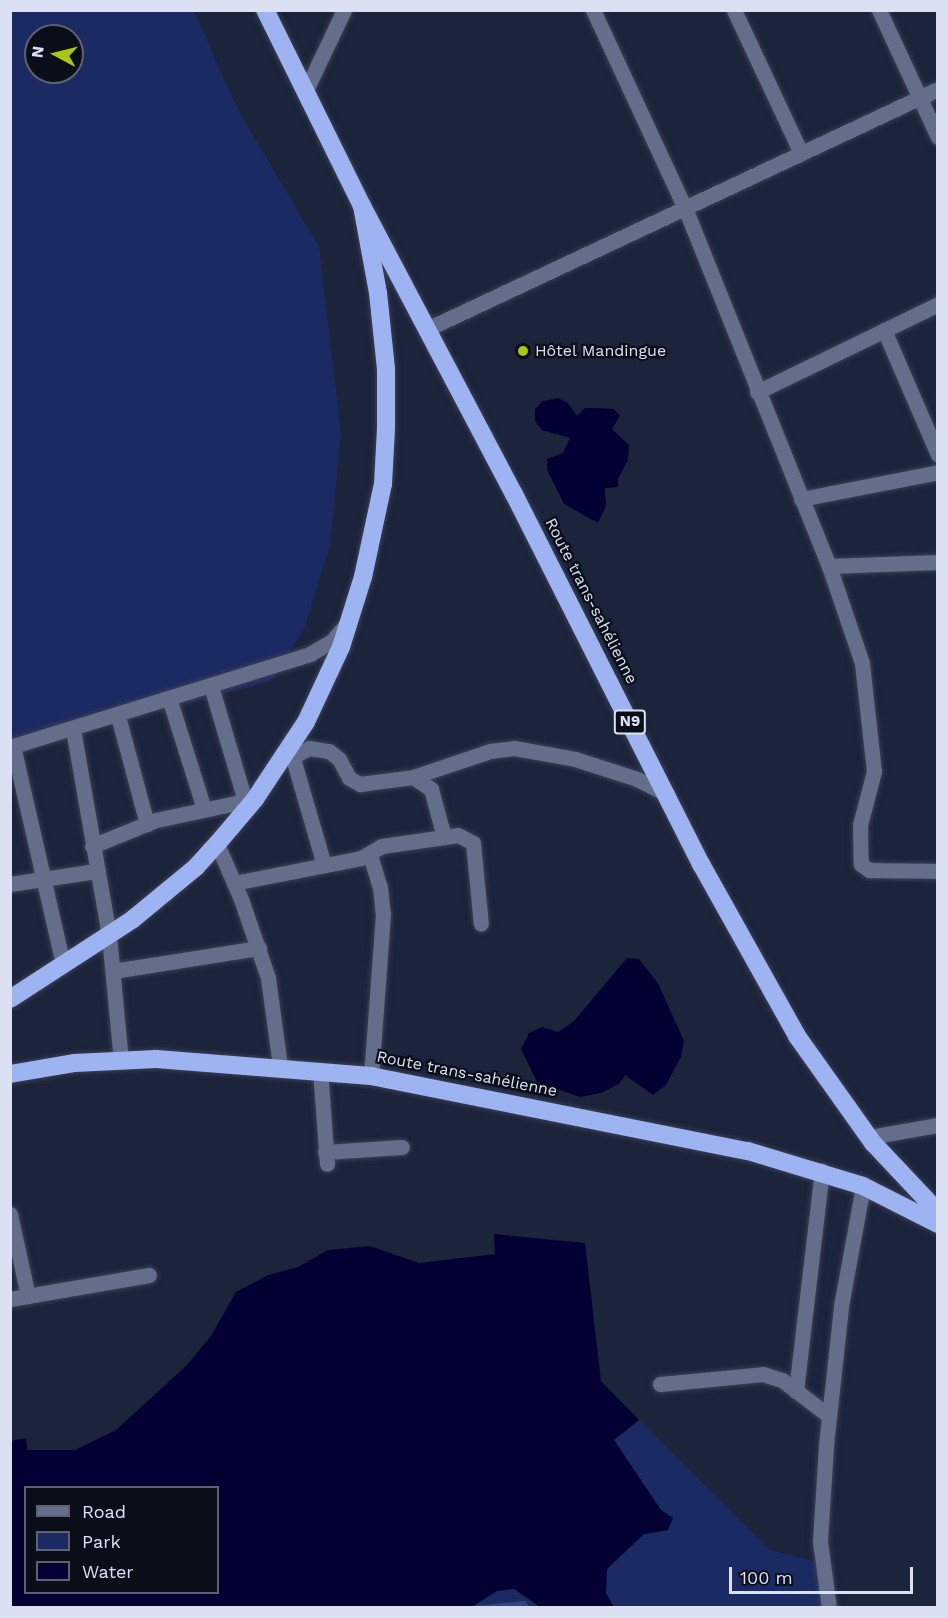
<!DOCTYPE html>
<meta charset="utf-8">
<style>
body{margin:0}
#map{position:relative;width:948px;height:1618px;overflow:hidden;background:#1c243c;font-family:"Work Sans",sans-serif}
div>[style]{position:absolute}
.green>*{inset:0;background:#1c2a63}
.forest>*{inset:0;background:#31448d}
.water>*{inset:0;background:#030033}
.roads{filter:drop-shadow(0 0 2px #3a3f55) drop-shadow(0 0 2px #3a3f55)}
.minor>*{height:15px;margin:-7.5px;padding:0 7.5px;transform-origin:7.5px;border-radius:7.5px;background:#646e8b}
.highway>*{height:18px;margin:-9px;padding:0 9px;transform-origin:9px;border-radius:9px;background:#9eb3f2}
.dots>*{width:16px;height:16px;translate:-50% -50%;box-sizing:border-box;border:3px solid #0a0e19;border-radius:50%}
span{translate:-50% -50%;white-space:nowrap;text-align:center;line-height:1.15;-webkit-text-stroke:4.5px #0a0e19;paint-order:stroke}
.shield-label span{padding:2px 4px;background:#0a0e19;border:2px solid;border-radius:4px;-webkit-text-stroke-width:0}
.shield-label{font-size:15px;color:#dbe1f2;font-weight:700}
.poi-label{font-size:16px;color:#dbe1f2}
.left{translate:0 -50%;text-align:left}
.street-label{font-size:16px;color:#dbe1f2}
.frame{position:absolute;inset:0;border:12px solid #dbe1f2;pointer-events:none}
.legend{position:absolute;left:24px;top:1486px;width:195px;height:108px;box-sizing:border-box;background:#0a0e19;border:2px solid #5e6270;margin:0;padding:8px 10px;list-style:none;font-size:18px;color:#dbe1f2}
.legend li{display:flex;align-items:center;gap:12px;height:30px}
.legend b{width:30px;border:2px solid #5e6270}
.north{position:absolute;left:24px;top:24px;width:60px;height:60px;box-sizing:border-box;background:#0a0e19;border:2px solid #5e6270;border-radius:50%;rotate:277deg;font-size:16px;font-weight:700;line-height:24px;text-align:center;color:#dbe1f2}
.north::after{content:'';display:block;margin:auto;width:21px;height:27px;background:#abc716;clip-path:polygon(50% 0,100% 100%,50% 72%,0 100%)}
.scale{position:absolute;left:729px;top:1567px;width:184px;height:27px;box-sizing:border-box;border:3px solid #dbe1f2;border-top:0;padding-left:8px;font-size:18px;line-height:21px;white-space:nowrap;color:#dbe1f2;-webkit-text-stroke:4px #0a0e19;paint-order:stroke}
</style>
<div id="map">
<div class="green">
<i style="clip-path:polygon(evenodd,11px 11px,194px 11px,237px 108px,319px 247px,341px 433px,330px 546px,304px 629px,272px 681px,11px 750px,11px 11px,36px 36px,72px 36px,72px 72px,36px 72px,36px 36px)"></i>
<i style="clip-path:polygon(639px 1420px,770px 1550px,828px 1565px,837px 1607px,614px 1607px,606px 1593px,606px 1570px,644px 1534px,668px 1530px,661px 1511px,614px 1440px)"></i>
<i style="clip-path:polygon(515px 1589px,540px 1607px,470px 1608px,497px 1591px)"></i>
</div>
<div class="forest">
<i style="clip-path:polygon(525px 1601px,530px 1607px,470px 1608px,473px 1606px)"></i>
</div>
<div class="water">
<i style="clip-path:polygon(558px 398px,568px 403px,577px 416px,585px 408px,594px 408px,614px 409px,620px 416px,612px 429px,629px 445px,628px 460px,618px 479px,618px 487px,605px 488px,606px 506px,598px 523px,564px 504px,547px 470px,547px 459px,563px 453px,570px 438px,542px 430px,535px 421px,535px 409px,543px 401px)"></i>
<i style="clip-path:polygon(627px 958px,639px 959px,658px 983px,684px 1041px,681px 1057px,666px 1085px,653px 1095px,625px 1075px,619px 1084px,601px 1093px,580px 1097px,537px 1082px,521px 1049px,529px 1033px,542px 1027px,558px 1032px,574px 1021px)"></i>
<i style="clip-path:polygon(evenodd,494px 1234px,585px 1243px,601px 1381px,639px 1420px,614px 1440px,661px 1510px,673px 1518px,668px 1530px,644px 1534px,607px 1569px,606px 1593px,614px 1607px,540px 1607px,514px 1589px,497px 1591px,470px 1608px,11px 1607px,10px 1444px,14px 1440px,26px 1438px,27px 1450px,75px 1450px,116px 1430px,186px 1366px,211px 1336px,236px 1292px,268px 1275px,298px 1267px,328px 1250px,370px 1246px,419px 1263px,495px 1254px,494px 1234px,26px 1488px,218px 1488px,218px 1592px,26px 1592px,26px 1488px)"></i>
</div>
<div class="roads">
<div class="minor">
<i style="left:593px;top:10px;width:218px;rotate:65.1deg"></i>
<i style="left:685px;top:208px;width:386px;rotate:68.1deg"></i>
<i style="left:829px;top:566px;width:102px;rotate:71.2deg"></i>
<i style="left:862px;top:663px;width:109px;rotate:83.7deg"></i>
<i style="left:874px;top:771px;width:56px;rotate:104.5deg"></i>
<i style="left:860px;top:825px;width:39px;rotate:89deg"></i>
<i style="left:861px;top:864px;width:10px;rotate:37deg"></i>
<i style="left:869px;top:870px;width:69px;rotate:0.8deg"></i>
<i style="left:734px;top:10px;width:158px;rotate:64.9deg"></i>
<i style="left:879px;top:10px;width:140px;rotate:65.1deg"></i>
<i style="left:306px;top:90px;width:89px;rotate:-64.6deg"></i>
<i style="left:427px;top:329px;width:565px;rotate:-25.16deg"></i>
<i style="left:884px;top:330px;width:136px;rotate:66.6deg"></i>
<i style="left:757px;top:392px;width:201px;rotate:-25.9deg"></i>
<i style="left:801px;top:499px;width:140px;rotate:-11.1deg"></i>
<i style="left:829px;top:566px;width:109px;rotate:-2.1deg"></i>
<i style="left:211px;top:686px;width:120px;rotate:73.5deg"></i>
<i style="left:170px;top:701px;width:113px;rotate:72.5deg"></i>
<i style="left:118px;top:716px;width:112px;rotate:75deg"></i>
<i style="left:73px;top:729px;width:210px;rotate:80.1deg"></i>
<i style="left:109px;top:936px;width:125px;rotate:84.5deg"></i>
<i style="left:13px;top:746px;width:224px;rotate:77.1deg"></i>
<i style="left:10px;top:747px;width:314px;rotate:-17.2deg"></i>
<i style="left:310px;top:654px;width:26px;rotate:-31deg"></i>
<i style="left:332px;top:641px;width:23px;rotate:-50deg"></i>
<i style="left:290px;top:748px;width:122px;rotate:73.8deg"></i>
<i style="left:294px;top:756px;width:17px;rotate:-28deg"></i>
<i style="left:309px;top:748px;width:20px;rotate:9deg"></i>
<i style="left:329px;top:751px;width:13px;rotate:39deg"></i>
<i style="left:339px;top:759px;width:21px;rotate:62deg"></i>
<i style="left:349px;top:778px;width:13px;rotate:29deg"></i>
<i style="left:360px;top:784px;width:53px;rotate:-7.5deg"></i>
<i style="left:413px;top:777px;width:22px;rotate:34deg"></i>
<i style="left:431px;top:789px;width:50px;rotate:74.8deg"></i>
<i style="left:413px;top:777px;width:81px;rotate:-18.7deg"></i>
<i style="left:490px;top:751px;width:24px;rotate:-7deg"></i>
<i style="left:514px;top:748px;width:62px;rotate:10.2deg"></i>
<i style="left:575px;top:759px;width:65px;rotate:17.9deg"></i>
<i style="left:637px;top:779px;width:34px;rotate:27deg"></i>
<i style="left:217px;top:844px;width:60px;rotate:66.4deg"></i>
<i style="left:241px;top:899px;width:83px;rotate:71.1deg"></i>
<i style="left:268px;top:978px;width:89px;rotate:82.2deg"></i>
<i style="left:92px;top:846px;width:69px;rotate:-22.1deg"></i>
<i style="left:156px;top:820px;width:101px;rotate:-12deg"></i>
<i style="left:370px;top:855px;width:34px;rotate:73deg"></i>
<i style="left:380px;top:887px;width:27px;rotate:84deg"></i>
<i style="left:383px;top:914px;width:162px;rotate:94.2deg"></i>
<i style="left:234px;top:883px;width:129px;rotate:-11.1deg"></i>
<i style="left:361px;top:858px;width:24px;rotate:-30deg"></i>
<i style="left:382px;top:846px;width:77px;rotate:-8.2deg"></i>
<i style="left:458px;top:835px;width:17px;rotate:28deg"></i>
<i style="left:473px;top:843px;width:81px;rotate:84.4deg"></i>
<i style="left:10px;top:884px;width:87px;rotate:-8.6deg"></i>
<i style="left:113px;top:971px;width:148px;rotate:-9deg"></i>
<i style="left:320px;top:1070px;width:94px;rotate:85.7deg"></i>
<i style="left:869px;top:1137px;width:70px;rotate:-9.9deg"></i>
<i style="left:325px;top:1152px;width:77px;rotate:-3.7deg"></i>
<i style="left:10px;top:1214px;width:84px;rotate:77.6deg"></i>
<i style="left:10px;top:1299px;width:141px;rotate:-9.8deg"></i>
<i style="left:660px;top:1384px;width:103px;rotate:-5.5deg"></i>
<i style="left:763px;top:1374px;width:20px;rotate:18deg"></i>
<i style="left:782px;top:1380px;width:59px;rotate:37.5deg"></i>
<i style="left:796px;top:1391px;width:222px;rotate:-83.3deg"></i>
<i style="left:829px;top:1608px;width:68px;rotate:-97.7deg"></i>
<i style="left:820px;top:1541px;width:96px;rotate:-86.4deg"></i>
<i style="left:826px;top:1445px;width:140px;rotate:-83.8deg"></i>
<i style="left:841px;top:1306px;width:122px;rotate:-79.6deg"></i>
</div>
<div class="highway">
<i style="left:362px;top:206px;width:326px;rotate:62.2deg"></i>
<i style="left:514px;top:494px;width:415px;rotate:63.2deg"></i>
<i style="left:701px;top:864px;width:197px;rotate:60.8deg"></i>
<i style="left:797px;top:1036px;width:131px;rotate:54.6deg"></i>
<i style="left:873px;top:1143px;width:95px;rotate:46.7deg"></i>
<i style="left:10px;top:999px;width:147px;rotate:-33deg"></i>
<i style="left:133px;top:919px;width:82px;rotate:-39.5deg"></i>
<i style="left:196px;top:867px;width:31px;rotate:-48deg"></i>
<i style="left:217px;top:844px;width:59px;rotate:-49.8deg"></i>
<i style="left:255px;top:799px;width:92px;rotate:-56.5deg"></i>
<i style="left:306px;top:722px;width:83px;rotate:-65deg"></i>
<i style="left:341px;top:647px;width:73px;rotate:-72.6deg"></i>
<i style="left:363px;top:577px;width:95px;rotate:-77.9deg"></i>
<i style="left:383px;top:484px;width:56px;rotate:-86.9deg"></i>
<i style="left:386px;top:428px;width:59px;rotate:-90deg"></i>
<i style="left:386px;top:369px;width:76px;rotate:-96deg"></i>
<i style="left:378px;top:293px;width:88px;rotate:-100.4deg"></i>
<i style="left:362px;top:206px;width:219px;rotate:-116.3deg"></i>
<i style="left:10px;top:1074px;width:66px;rotate:-9.6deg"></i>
<i style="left:75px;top:1063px;width:81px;rotate:-2.8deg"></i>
<i style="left:156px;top:1059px;width:216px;rotate:4.5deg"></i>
<i style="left:371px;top:1076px;width:384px;rotate:11.3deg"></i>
<i style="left:748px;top:1151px;width:120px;rotate:16.9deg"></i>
<i style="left:863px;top:1186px;width:84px;rotate:26.9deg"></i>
</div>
</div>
<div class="dots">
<i style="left:523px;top:351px;background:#abc716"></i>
</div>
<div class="shield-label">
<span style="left:630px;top:722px">N9</span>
</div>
<div class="poi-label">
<span class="left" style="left:535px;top:351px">Hôtel Mandingue</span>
</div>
<div class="street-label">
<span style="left:591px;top:601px;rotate:63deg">Route trans-sahélienne</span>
<span style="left:467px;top:1074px;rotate:11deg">Route trans-sahélienne</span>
</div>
<div class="frame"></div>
<ul class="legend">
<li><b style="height:8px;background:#646e8b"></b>Road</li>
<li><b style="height:16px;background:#1c2a63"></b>Park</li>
<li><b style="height:16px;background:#030033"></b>Water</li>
</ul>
<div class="north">N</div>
<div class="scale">100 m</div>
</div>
